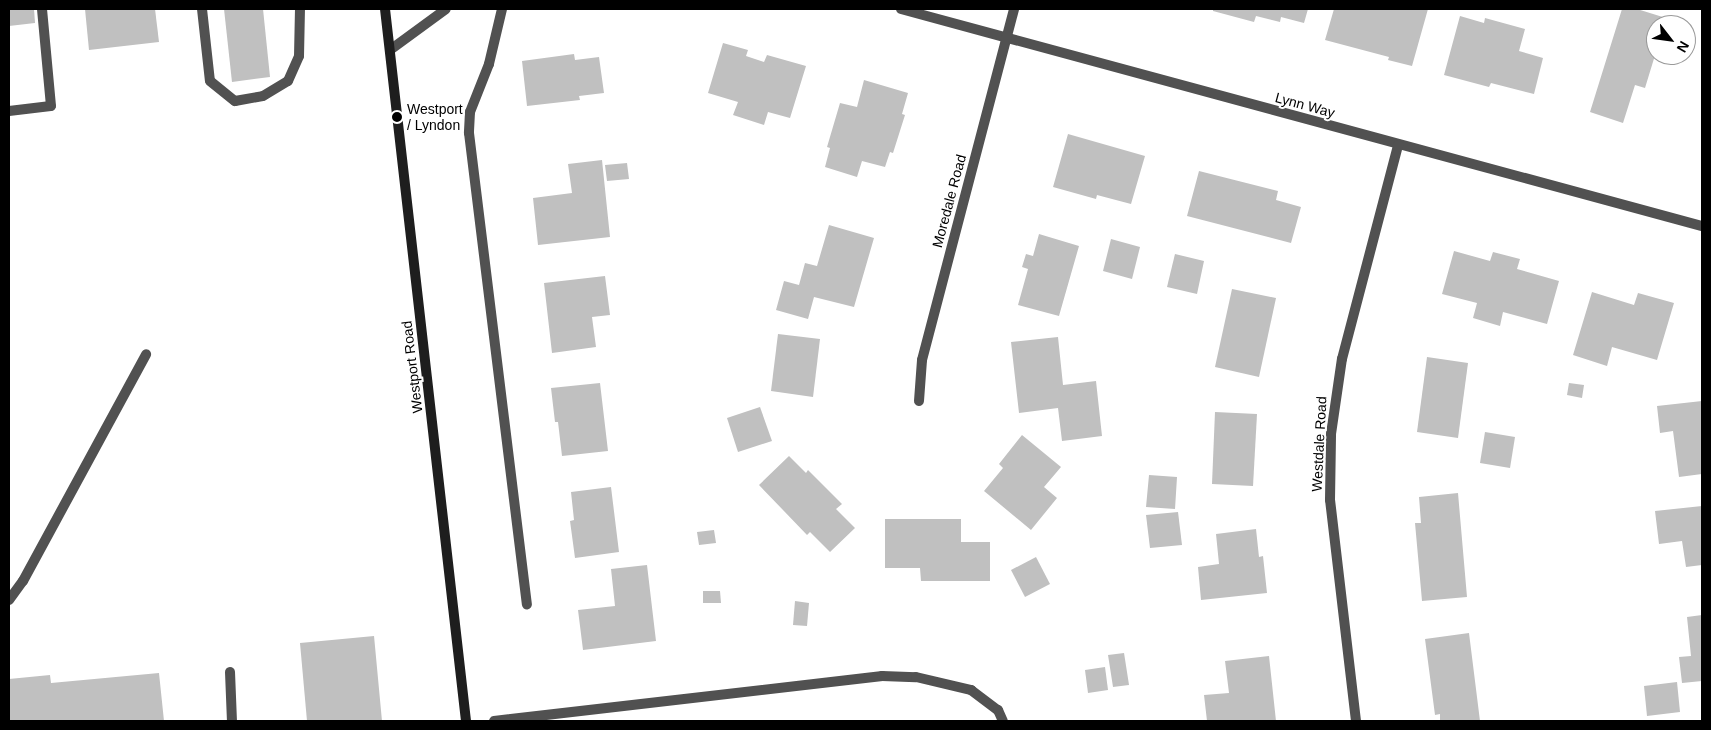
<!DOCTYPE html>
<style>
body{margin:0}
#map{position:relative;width:1711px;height:730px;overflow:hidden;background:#fff;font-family:Helvetica,sans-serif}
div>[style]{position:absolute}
.building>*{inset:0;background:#c0c0c0}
.service>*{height:10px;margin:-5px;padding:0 5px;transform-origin:5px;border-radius:5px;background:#515151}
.minor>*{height:10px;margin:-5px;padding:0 5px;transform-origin:5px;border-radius:5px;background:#515151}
.secondary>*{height:10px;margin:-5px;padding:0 5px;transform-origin:5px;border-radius:5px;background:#1e1e1e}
.dots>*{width:14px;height:14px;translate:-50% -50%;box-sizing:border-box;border:2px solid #fff;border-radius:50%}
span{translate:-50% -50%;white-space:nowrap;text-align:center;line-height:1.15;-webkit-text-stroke:4px #fff;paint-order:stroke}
.street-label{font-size:14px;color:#000}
.poi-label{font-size:14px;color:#000}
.left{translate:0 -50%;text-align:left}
.frame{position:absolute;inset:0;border:10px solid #000;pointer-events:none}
.north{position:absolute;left:1646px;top:15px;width:50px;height:50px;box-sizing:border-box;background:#fff;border:1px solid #999;border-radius:50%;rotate:120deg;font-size:14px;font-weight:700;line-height:20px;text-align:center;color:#000}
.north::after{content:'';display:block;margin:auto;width:18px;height:22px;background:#000;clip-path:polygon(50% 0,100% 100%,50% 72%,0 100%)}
</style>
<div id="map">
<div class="building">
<i style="clip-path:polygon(9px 9px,34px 9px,35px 23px,9px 26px)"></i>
<i style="clip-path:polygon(85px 9px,155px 9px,159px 42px,89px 50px)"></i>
<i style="clip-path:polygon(224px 9px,263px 9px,270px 77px,232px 82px)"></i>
<i style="clip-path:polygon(1213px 9px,1308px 9px,1304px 23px,1281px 17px,1280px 22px,1256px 16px,1254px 22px,1213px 11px)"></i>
<i style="clip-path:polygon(1334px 9px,1428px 9px,1412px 66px,1388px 60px,1389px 57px,1325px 40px)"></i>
<i style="clip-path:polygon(1622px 9px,1637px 9px,1666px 18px,1664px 25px,1656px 25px,1656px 52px,1645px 88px,1635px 85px,1623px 123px,1590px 112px)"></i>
<i style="clip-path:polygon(1460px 16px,1484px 23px,1485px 18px,1525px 29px,1519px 51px,1543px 58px,1534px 94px,1491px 83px,1489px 87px,1444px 75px)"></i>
<i style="clip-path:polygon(723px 43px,748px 50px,746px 56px,764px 62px,767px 55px,806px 66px,790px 118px,768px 112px,764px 125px,733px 115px,738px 102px,708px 93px)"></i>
<i style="clip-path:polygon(574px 54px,575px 60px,599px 57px,604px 93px,579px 96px,580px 100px,527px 106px,522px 61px)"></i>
<i style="clip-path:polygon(864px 80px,908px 93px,902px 114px,905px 115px,893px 153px,890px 152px,885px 167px,862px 161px,857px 177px,825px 167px,830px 148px,827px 147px,840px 103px,857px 107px)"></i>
<i style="clip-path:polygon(1068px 134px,1145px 156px,1131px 204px,1097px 195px,1096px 199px,1053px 187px)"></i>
<i style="clip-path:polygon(602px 160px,610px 237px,538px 245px,533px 198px,572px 193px,568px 164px)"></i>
<i style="clip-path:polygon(627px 163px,629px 179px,607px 181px,605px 165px)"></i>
<i style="clip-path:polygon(1199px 171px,1278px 191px,1276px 200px,1301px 207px,1291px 243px,1187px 216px)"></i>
<i style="clip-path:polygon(829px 225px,874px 238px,854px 307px,814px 297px,808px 319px,776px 310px,784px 281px,799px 285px,805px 263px,817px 266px)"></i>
<i style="clip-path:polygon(1039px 234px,1079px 246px,1059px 316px,1018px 305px,1028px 269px,1022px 267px,1026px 254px,1033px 256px)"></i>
<i style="clip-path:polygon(1111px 239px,1140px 247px,1132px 279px,1103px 271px)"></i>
<i style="clip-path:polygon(1454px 251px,1490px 261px,1493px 252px,1520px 259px,1517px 269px,1559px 281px,1547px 324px,1503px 312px,1500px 326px,1473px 318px,1477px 303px,1442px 294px)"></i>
<i style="clip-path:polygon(1175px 254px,1204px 261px,1197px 294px,1167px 287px)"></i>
<i style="clip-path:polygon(605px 276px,610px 315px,592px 317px,596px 347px,552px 353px,544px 283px)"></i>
<i style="clip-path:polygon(1232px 289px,1276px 298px,1259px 377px,1215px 367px)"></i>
<i style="clip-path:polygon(1592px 292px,1634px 305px,1638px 293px,1674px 303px,1657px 360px,1612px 347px,1607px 366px,1573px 355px)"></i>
<i style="clip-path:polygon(778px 334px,820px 339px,813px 397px,771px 391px)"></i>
<i style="clip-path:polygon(1058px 337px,1063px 385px,1096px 381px,1102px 436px,1062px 441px,1058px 408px,1019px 413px,1011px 342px)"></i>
<i style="clip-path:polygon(1427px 357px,1468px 363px,1458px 438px,1417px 432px)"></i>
<i style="clip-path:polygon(600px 383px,608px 451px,562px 456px,558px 422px,555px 422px,551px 388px)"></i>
<i style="clip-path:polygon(1569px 383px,1584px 385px,1582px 398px,1567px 395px)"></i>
<i style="clip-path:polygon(1702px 401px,1702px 474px,1679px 477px,1673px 431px,1660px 433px,1657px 406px)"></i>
<i style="clip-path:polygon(760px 407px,772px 441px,738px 452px,727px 418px)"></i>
<i style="clip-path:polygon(1215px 412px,1257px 414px,1253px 486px,1212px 484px)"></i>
<i style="clip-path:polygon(1485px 432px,1515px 437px,1510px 468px,1480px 463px)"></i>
<i style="clip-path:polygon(1022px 435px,1061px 467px,1044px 487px,1057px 498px,1031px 530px,984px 491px,1003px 468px,999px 464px)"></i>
<i style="clip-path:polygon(789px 456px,806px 473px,808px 470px,842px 504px,836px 509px,855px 528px,830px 552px,810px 532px,807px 535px,759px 485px)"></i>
<i style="clip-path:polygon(1149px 475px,1177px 477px,1175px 509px,1146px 507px)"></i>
<i style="clip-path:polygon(611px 487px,619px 552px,575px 558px,570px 521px,574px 520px,571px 492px)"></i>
<i style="clip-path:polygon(1458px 493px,1467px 597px,1422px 601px,1415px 523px,1421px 523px,1419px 497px)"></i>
<i style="clip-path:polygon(1702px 506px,1702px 565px,1686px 567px,1682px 541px,1659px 544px,1655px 511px)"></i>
<i style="clip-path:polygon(1178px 512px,1182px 545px,1150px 548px,1146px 515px)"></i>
<i style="clip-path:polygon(885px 519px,961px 519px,961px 542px,990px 542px,990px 581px,921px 581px,920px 568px,885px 568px)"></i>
<i style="clip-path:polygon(1256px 529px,1259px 557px,1263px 556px,1267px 593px,1201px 600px,1198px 567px,1219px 564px,1216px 534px)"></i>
<i style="clip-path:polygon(714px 530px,716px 543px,699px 545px,697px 532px)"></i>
<i style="clip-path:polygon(1036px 557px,1050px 584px,1025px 597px,1011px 570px)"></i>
<i style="clip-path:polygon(647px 565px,656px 641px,583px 650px,578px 610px,615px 606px,611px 569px)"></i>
<i style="clip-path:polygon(703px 591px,720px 591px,721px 603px,703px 603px)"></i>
<i style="clip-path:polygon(795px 601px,809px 603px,807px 626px,793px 625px)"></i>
<i style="clip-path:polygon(1702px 615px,1702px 681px,1682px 683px,1679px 657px,1691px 656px,1687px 617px)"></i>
<i style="clip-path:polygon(1469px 633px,1480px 721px,1440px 721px,1440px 714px,1435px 715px,1425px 639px)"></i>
<i style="clip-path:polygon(374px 636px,382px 721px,307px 721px,300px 643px)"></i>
<i style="clip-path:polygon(1124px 653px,1129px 685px,1113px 687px,1108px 655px)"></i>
<i style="clip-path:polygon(1269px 656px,1276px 721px,1207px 721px,1204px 695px,1229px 693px,1225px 661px)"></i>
<i style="clip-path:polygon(1105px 667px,1108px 690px,1088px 693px,1085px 670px)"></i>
<i style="clip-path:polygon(159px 673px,164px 721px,9px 721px,9px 679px,50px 675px,51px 683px)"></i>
<i style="clip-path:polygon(1677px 682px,1680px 712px,1647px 716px,1644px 686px)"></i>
</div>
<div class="service">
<i style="left:202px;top:9px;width:72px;rotate:83.7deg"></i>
<i style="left:210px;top:81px;width:32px;rotate:39deg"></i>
<i style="left:235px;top:101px;width:28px;rotate:-10deg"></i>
<i style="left:263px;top:96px;width:29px;rotate:-31deg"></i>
<i style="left:288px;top:81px;width:27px;rotate:-66deg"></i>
<i style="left:299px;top:56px;width:47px;rotate:-88.8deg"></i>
<i style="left:9px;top:111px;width:42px;rotate:-6.8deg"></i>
<i style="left:51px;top:106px;width:97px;rotate:-95.3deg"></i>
<i style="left:9px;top:600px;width:24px;rotate:-54deg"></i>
<i style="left:23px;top:581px;width:258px;rotate:-61.5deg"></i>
<i style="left:230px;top:672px;width:49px;rotate:87.7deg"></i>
<i style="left:494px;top:721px;width:391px;rotate:-6.6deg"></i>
<i style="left:882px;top:676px;width:34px;rotate:2deg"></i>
<i style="left:916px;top:677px;width:57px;rotate:13.3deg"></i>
<i style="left:971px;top:690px;width:34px;rotate:37deg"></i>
<i style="left:998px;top:710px;width:12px;rotate:66deg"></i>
</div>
<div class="minor">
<i style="left:502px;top:9px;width:57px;rotate:103.3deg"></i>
<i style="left:489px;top:64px;width:52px;rotate:111.6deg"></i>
<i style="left:470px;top:112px;width:21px;rotate:93deg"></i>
<i style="left:469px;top:133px;width:475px;rotate:83deg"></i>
<i style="left:901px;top:9px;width:830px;rotate:15.16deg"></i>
<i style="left:390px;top:50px;width:69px;rotate:-36.2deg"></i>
<i style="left:919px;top:401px;width:41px;rotate:-85.8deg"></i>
<i style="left:922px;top:360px;width:363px;rotate:-75.3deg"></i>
<i style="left:1356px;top:721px;width:223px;rotate:-96.7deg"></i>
<i style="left:1330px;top:500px;width:66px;rotate:-89.1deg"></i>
<i style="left:1331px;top:434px;width:76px;rotate:-81.7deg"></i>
<i style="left:1342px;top:359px;width:221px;rotate:-75.3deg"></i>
</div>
<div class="secondary">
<i style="left:385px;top:9px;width:717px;rotate:83.51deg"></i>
</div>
<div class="dots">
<i style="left:397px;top:117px;background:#000"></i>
</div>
<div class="street-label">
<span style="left:1305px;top:105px;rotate:15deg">Lynn Way</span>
<span style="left:949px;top:201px;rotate:-75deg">Moredale Road</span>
<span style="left:412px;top:367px;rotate:-97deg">Westport Road</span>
<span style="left:1319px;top:444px;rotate:-87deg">Westdale Road</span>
</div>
<div class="poi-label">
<span class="left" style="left:407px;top:117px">Westport<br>/ Lyndon</span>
</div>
<div class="frame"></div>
<div class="north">N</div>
</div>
